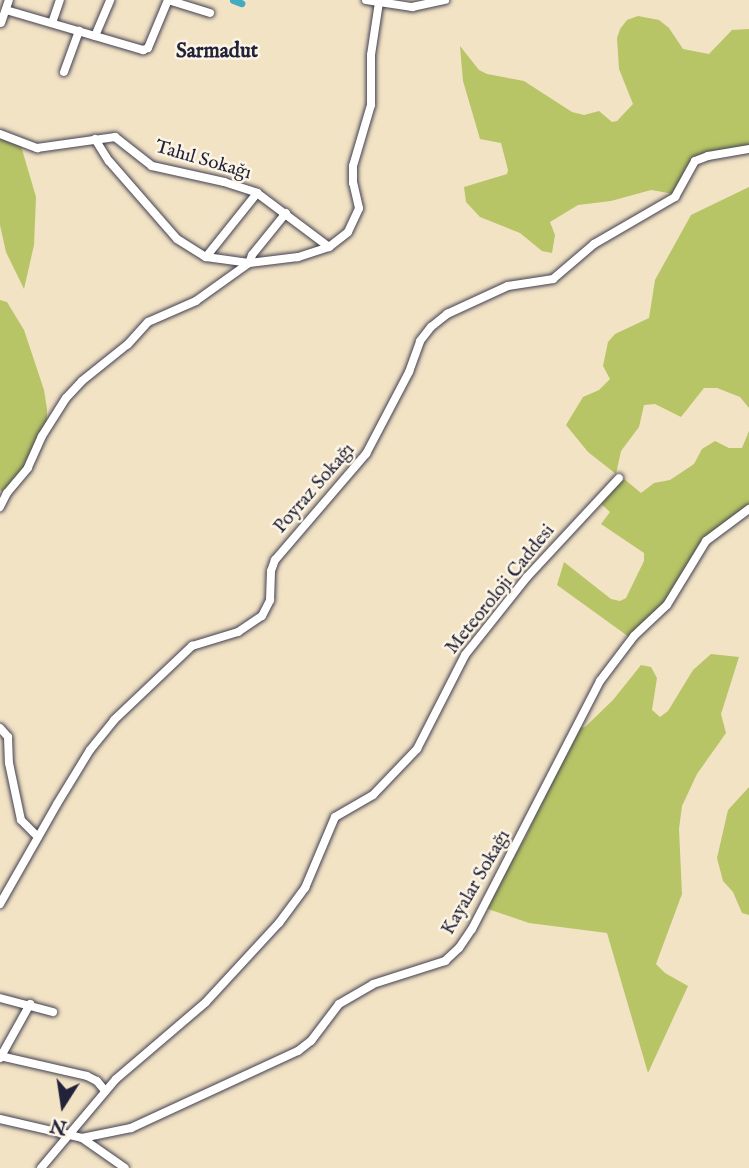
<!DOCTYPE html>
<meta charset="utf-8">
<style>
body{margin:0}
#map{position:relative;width:749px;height:1168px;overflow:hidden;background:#f2e3c5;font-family:"IM FELL English",serif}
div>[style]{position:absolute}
.green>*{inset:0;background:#b7c567}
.canal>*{height:7px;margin:-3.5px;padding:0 3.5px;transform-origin:3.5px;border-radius:3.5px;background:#42aac1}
.roads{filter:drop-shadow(0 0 2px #413f50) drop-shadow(0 0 2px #413f50)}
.minor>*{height:8px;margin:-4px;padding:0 4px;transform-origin:4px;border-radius:4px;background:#fff}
span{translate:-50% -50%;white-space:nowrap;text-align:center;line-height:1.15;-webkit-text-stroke:5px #fcf5e5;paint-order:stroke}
.street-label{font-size:19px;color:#22223b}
.neighbourhood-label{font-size:21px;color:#22223b;font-weight:700}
.north{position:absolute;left:28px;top:1070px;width:70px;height:70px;-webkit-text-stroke:5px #fcf5e5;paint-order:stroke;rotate:192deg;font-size:19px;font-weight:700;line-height:28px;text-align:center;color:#22223b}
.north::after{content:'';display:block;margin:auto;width:24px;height:32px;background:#22223b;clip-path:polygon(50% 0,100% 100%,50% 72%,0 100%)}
</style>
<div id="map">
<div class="green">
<i style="clip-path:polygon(638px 16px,659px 20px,669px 28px,683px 49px,709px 54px,732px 30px,749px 29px,749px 146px,694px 158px,686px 168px,674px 194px,651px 190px,611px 201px,578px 205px,550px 222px,555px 235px,552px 253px,542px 251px,520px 233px,480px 217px,466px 202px,464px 187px,507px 174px,508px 170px,501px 143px,480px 139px,463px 81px,460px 46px,479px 70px,487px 74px,524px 81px,572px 112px,584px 115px,599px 111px,612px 122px,617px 121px,633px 104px,619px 69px,617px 38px,620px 29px,627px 20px)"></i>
<i style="clip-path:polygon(0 136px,21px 146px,36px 197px,34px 245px,24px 289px,6px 252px,0 225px)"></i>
<i style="clip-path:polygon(749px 187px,749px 415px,749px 408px,740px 397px,717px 388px,704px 388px,681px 417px,655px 404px,644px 405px,639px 427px,621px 451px,616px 474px,588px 452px,566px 425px,583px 397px,599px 390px,610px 379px,603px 366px,608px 342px,615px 334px,649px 318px,655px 280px,691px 215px)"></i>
<i style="clip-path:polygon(0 300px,7px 302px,24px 330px,44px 390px,47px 409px,47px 421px,25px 468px,4px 492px,0 490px)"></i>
<i style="clip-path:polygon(749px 431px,749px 505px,712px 532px,658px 612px,629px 637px,557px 585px,564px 562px,611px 599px,620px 601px,626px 598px,644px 561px,644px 553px,601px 524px,610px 512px,599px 502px,623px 478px,641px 493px,654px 483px,670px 480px,694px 464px,702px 449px,715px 441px,729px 448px,742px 448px)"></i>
<i style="clip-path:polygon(711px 654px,739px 657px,721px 714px,726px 733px,697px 774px,682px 806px,679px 829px,682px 894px,656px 964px,665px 973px,688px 986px,648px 1073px,607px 933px,529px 923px,485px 908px,525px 838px,578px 728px,585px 727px,613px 700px,641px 665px,651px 667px,657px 678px,652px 710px,660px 717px,668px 711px,693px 670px)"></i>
<i style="clip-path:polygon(749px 787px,749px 915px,742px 913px,733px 892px,723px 881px,717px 858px,728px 810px)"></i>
</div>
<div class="canal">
<i style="left:233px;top:0;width:9px;rotate:21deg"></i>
</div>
<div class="roads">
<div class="minor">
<i style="left:366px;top:0;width:47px;rotate:8.7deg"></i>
<i style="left:412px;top:7px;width:34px;rotate:-12deg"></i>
<i style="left:6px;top:10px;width:143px;rotate:16.3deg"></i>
<i style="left:143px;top:50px;width:5px;rotate:-22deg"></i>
<i style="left:148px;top:48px;width:52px;rotate:-67.4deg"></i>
<i style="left:168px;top:0;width:44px;rotate:17.2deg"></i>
<i style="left:1px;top:23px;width:24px;rotate:-71deg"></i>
<i style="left:52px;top:23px;width:24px;rotate:-71deg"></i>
<i style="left:95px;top:36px;width:39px;rotate:-67deg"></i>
<i style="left:64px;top:72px;width:44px;rotate:-69.9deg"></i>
<i style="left:0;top:134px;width:40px;rotate:21deg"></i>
<i style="left:37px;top:148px;width:79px;rotate:-8deg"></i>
<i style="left:115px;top:137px;width:47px;rotate:38.1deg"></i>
<i style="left:152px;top:166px;width:74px;rotate:12.5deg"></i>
<i style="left:224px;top:182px;width:35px;rotate:18deg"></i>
<i style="left:257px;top:193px;width:90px;rotate:36.9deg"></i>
<i style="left:329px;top:247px;width:33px;rotate:162deg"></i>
<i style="left:298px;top:257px;width:49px;rotate:173deg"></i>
<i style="left:249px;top:263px;width:65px;rotate:144.4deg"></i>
<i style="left:196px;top:301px;width:52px;rotate:156.4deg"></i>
<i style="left:148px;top:322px;width:30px;rotate:132deg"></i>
<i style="left:128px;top:344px;width:59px;rotate:141.2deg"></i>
<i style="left:82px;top:381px;width:23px;rotate:133deg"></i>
<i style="left:66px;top:398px;width:45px;rotate:122.3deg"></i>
<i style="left:42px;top:436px;width:35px;rotate:114deg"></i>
<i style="left:28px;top:468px;width:33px;rotate:130deg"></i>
<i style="left:7px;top:493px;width:16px;rotate:117deg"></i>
<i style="left:95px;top:139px;width:26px;rotate:58deg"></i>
<i style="left:109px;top:161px;width:103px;rotate:48.9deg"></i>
<i style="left:177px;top:239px;width:34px;rotate:32deg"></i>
<i style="left:206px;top:257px;width:43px;rotate:7.9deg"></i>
<i style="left:249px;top:263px;width:9px;rotate:-69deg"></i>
<i style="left:252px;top:255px;width:54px;rotate:-51deg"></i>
<i style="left:329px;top:247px;width:24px;rotate:-38deg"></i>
<i style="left:348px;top:232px;width:26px;rotate:-65deg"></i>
<i style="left:359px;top:208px;width:26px;rotate:-103deg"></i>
<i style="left:353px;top:183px;width:17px;rotate:-90deg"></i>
<i style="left:353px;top:166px;width:64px;rotate:-73.6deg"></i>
<i style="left:371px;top:105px;width:50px;rotate:-90deg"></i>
<i style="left:371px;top:55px;width:54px;rotate:-81.4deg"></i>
<i style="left:206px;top:257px;width:82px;rotate:-51.4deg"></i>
<i style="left:0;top:728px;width:12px;rotate:48deg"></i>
<i style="left:8px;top:737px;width:26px;rotate:88deg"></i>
<i style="left:9px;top:763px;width:58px;rotate:78.1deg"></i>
<i style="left:21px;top:820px;width:24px;rotate:45deg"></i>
<i style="left:0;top:904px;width:115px;rotate:-60.3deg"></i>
<i style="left:57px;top:804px;width:63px;rotate:-58.6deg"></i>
<i style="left:90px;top:750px;width:38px;rotate:-51deg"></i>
<i style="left:114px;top:720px;width:108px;rotate:-43.5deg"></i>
<i style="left:192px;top:646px;width:48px;rotate:-16.9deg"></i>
<i style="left:238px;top:632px;width:29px;rotate:-34deg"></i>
<i style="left:262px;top:616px;width:18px;rotate:-63deg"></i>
<i style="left:270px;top:600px;width:29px;rotate:-88deg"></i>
<i style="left:271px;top:571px;width:12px;rotate:-70deg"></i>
<i style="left:275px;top:560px;width:140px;rotate:-49.4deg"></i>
<i style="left:366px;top:454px;width:93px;rotate:-62.3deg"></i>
<i style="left:409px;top:372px;width:33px;rotate:-70deg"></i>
<i style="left:420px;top:341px;width:18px;rotate:-52deg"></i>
<i style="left:431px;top:327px;width:21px;rotate:-39deg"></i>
<i style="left:447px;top:314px;width:67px;rotate:-24.7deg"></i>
<i style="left:508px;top:286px;width:46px;rotate:-8.8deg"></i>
<i style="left:553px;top:279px;width:54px;rotate:-40.5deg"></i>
<i style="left:594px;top:244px;width:94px;rotate:-30.1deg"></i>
<i style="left:675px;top:197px;width:41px;rotate:-60.9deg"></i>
<i style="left:695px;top:161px;width:14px;rotate:-21deg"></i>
<i style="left:708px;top:156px;width:42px;rotate:-9.7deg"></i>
<i style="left:0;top:998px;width:55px;rotate:14.8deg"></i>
<i style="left:0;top:1056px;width:89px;rotate:12.9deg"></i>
<i style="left:87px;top:1076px;width:11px;rotate:27deg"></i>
<i style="left:97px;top:1081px;width:13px;rotate:51deg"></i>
<i style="left:0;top:1058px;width:62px;rotate:-60.9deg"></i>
<i style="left:0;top:1119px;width:84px;rotate:13deg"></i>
<i style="left:82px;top:1138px;width:50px;rotate:-11.5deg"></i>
<i style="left:131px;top:1128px;width:184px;rotate:-24.8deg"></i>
<i style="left:298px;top:1051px;width:16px;rotate:-38deg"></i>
<i style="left:311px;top:1041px;width:46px;rotate:-52.9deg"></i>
<i style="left:339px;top:1004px;width:39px;rotate:-30deg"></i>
<i style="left:373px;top:984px;width:76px;rotate:-17.7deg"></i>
<i style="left:445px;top:961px;width:19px;rotate:-43deg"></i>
<i style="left:459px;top:948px;width:23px;rotate:-56deg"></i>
<i style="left:472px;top:929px;width:279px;rotate:-62.7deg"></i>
<i style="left:600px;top:681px;width:56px;rotate:-52.9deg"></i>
<i style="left:634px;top:636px;width:45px;rotate:-43.2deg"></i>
<i style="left:667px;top:605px;width:75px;rotate:-58.6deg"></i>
<i style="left:706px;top:541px;width:54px;rotate:-36.7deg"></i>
<i style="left:82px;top:1138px;width:52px;rotate:34.9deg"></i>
<i style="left:41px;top:1168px;width:116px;rotate:-49.9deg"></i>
<i style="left:116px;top:1079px;width:118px;rotate:-40.5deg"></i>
<i style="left:206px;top:1002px;width:108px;rotate:-47.3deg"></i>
<i style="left:279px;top:923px;width:44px;rotate:-53.4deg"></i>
<i style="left:305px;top:888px;width:77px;rotate:-67.1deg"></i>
<i style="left:335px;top:817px;width:44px;rotate:-30.1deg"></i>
<i style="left:373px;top:795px;width:64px;rotate:-46.3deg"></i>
<i style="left:417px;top:749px;width:106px;rotate:-62.9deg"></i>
<i style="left:465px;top:655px;width:100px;rotate:-51.5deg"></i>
<i style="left:527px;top:577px;width:135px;rotate:-47.1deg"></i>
</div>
</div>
<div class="street-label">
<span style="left:203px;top:161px;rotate:16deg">Tahıl Sokağı</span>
<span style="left:315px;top:489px;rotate:-49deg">Poyraz Sokağı</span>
<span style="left:501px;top:590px;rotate:-51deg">Meteoroloji Caddesi</span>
<span style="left:477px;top:883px;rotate:-60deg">Kayalar Sokağı</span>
</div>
<div class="neighbourhood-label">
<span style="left:217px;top:52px">Sarmadut</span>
</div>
<div class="north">N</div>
</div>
